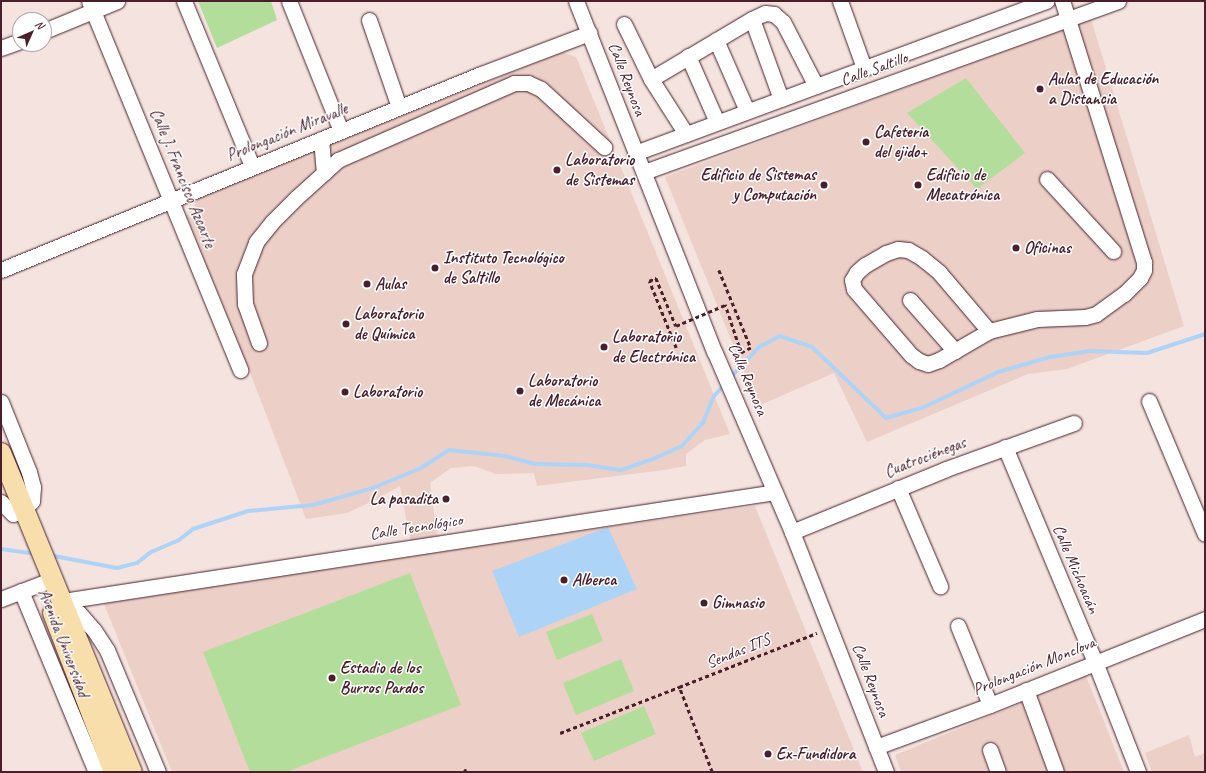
<!DOCTYPE html>
<meta charset="utf-8">
<style>
body{margin:0}
#map{position:relative;width:1206px;height:773px;overflow:hidden;background:#f4e3de;font-family:Caveat,sans-serif}
div>[style]{position:absolute}
.built>*{inset:0;background:#ecd0c7}
.green>*{inset:0;background:#b3dd9a}
.water>*{inset:0;background:#add4f7}
.stream>*{height:4px;margin:-2px;padding:0 2px;transform-origin:2px;border-radius:2px;background:#add4f7}
.path>*{height:2.5px;margin-top:-1.25px;transform-origin:0;background:repeating-linear-gradient(90deg,#4a1f2b 0 4px,transparent 0 7px)}
.roads{filter:drop-shadow(0 0 1px #4a1f2b) drop-shadow(0 0 1px #4a1f2b)}
.minor>*{height:15px;margin:-7.5px;padding:0 7.5px;transform-origin:7.5px;border-radius:7.5px;background:#fff}
.major>*{height:20px;margin:-10px;padding:0 10px;transform-origin:10px;border-radius:10px;background:#f8deab}
.path-bridge>*{height:2.5px;margin-top:-1.25px;transform-origin:0;background:repeating-linear-gradient(90deg,#4a1f2b 0 4px,transparent 0 7px)}
.dots>*{width:11px;height:11px;translate:-50% -50%;box-sizing:border-box;border:2px solid #fff;border-radius:50%}
span{translate:-50% -50%;white-space:nowrap;text-align:center;line-height:1.15;-webkit-text-stroke:3px #fff;paint-order:stroke}
.street-label{font-size:17px;color:#4a1f2b}
.poi-label{font-size:17px;color:#4a1f2b;font-weight:700}
.left{translate:0 -50%;text-align:left}
.right{translate:-100% -50%;text-align:right}
.frame{position:absolute;inset:0;border:2px solid #4a1f2b;pointer-events:none}
.north{position:absolute;left:12px;top:12px;width:40px;height:40px;box-sizing:border-box;background:#fff;border:1px solid #b7a5aa;border-radius:50%;rotate:45deg;font-size:11px;font-weight:700;line-height:16px;text-align:center;color:#4a1f2b}
.north::after{content:'';display:block;margin:auto;width:14px;height:18px;background:#4a1f2b;clip-path:polygon(50% 0,100% 100%,50% 72%,0 100%)}
</style>
<div id="map">
<div class="built">
<i style="clip-path:polygon(1091px 19px,1184px 326px,1067px 369px,1028px 374px,867px 442px,834px 373px,758px 406px,665px 177px)"></i>
<i style="clip-path:polygon(562px 52px,576px 57px,730px 434px,705px 440px,686px 454px,686px 466px,664px 470px,537px 486px,534px 473px,496px 474px,474px 466px,451px 468px,430px 483px,437px 536px,411px 544px,400px 486px,375px 500px,347px 513px,306px 519px,248px 367px,186px 215px,197px 212px,193px 200px)"></i>
<i style="clip-path:polygon(755px 506px,863px 772px,172px 772px,102px 599px)"></i>
<i style="clip-path:polygon(1086px 676px,1124px 772px,901px 772px,895px 755px)"></i>
<i style="clip-path:polygon(1189px 735px,1195px 757px,1205px 753px,1205px 772px,1152px 772px,1145px 753px)"></i>
</div>
<div class="green">
<i style="clip-path:polygon(198px 1px,271px 1px,277px 20px,217px 48px)"></i>
<i style="clip-path:polygon(966px 78px,1025px 153px,977px 189px,907px 113px)"></i>
<i style="clip-path:polygon(410px 573px,461px 705px,286px 772px,250px 772px,203px 652px)"></i>
<i style="clip-path:polygon(592px 614px,603px 641px,557px 660px,546px 632px)"></i>
<i style="clip-path:polygon(621px 659px,634px 691px,576px 715px,563px 683px)"></i>
<i style="clip-path:polygon(644px 706px,656px 734px,594px 761px,581px 733px)"></i>
</div>
<div class="water">
<i style="clip-path:polygon(608px 527px,637px 589px,519px 637px,492px 571px)"></i>
</div>
<div class="stream">
<i style="left:729px;top:379px;width:44px;rotate:-46.8deg"></i>
<i style="left:759px;top:347px;width:24px;rotate:-28deg"></i>
<i style="left:780px;top:336px;width:34px;rotate:19deg"></i>
<i style="left:812px;top:347px;width:103px;rotate:43.8deg"></i>
<i style="left:886px;top:418px;width:37px;rotate:-16deg"></i>
<i style="left:922px;top:408px;width:84px;rotate:-25.3deg"></i>
<i style="left:998px;top:372px;width:54px;rotate:-16.1deg"></i>
<i style="left:1050px;top:357px;width:40px;rotate:-8.5deg"></i>
<i style="left:1090px;top:351px;width:57px;rotate:2deg"></i>
<i style="left:1147px;top:353px;width:61px;rotate:-18.1deg"></i>
<i style="left:1px;top:549px;width:35px;rotate:8deg"></i>
<i style="left:49px;top:555px;width:69px;rotate:10.8deg"></i>
<i style="left:117px;top:568px;width:21px;rotate:-14deg"></i>
<i style="left:137px;top:563px;width:18px;rotate:-38deg"></i>
<i style="left:151px;top:552px;width:30px;rotate:-23deg"></i>
<i style="left:179px;top:540px;width:18px;rotate:-38deg"></i>
<i style="left:193px;top:529px;width:58px;rotate:-18.1deg"></i>
<i style="left:248px;top:511px;width:65px;rotate:-5.3deg"></i>
<i style="left:313px;top:505px;width:62px;rotate:-15.8deg"></i>
<i style="left:373px;top:488px;width:52px;rotate:-22.6deg"></i>
<i style="left:421px;top:468px;width:33px;rotate:-33deg"></i>
<i style="left:449px;top:450px;width:56px;rotate:6.1deg"></i>
<i style="left:505px;top:456px;width:30px;rotate:15deg"></i>
<i style="left:534px;top:464px;width:54px;rotate:1.1deg"></i>
<i style="left:588px;top:465px;width:33px;rotate:9deg"></i>
<i style="left:621px;top:470px;width:34px;rotate:-19deg"></i>
<i style="left:653px;top:459px;width:32px;rotate:-24deg"></i>
<i style="left:682px;top:446px;width:31px;rotate:-48deg"></i>
<i style="left:703px;top:423px;width:29px;rotate:-68deg"></i>
<i style="left:714px;top:396px;width:16px;rotate:-47deg"></i>
</div>
<div class="path">
<i style="left:719px;top:270px;width:84px;rotate:67.7deg"></i>
<i style="left:751px;top:348px;width:11px;rotate:153deg"></i>
<i style="left:741px;top:353px;width:51px;rotate:-108.4deg"></i>
<i style="left:676px;top:348px;width:72px;rotate:-111.9deg"></i>
<i style="left:649px;top:281px;width:8px;rotate:-23deg"></i>
<i style="left:656px;top:278px;width:52px;rotate:67.4deg"></i>
<i style="left:560px;top:733px;width:128px;rotate:-21.1deg"></i>
<i style="left:465px;top:769px;width:3px;rotate:72deg"></i>
<i style="left:712px;top:772px;width:91px;rotate:-111.2deg"></i>
<i style="left:679px;top:687px;width:148px;rotate:-21.4deg"></i>
</div>
<div class="roads">
<div class="minor">
<i style="left:89px;top:1px;width:399px;rotate:67.7deg"></i>
<i style="left:184px;top:1px;width:178px;rotate:67.6deg"></i>
<i style="left:289px;top:1px;width:140px;rotate:68.2deg"></i>
<i style="left:576px;top:1px;width:378px;rotate:68.5deg"></i>
<i style="left:715px;top:353px;width:195px;rotate:66.7deg"></i>
<i style="left:792px;top:532px;width:258px;rotate:68.6deg"></i>
<i style="left:840px;top:1px;width:71px;rotate:70.3deg"></i>
<i style="left:752px;top:19px;width:85px;rotate:70.1deg"></i>
<i style="left:369px;top:20px;width:92px;rotate:71deg"></i>
<i style="left:624px;top:24px;width:61px;rotate:63.9deg"></i>
<i style="left:44px;top:31px;width:79px;rotate:-22.3deg"></i>
<i style="left:716px;top:40px;width:77px;rotate:66.4deg"></i>
<i style="left:1px;top:48px;width:20px;rotate:-20deg"></i>
<i style="left:688px;top:56px;width:72px;rotate:66.3deg"></i>
<i style="left:686px;top:134px;width:65px;rotate:-122.5deg"></i>
<i style="left:651px;top:79px;width:117px;rotate:-30.7deg"></i>
<i style="left:752px;top:19px;width:14px;rotate:-25deg"></i>
<i style="left:765px;top:13px;width:9px;rotate:6deg"></i>
<i style="left:774px;top:14px;width:12px;rotate:42deg"></i>
<i style="left:783px;top:22px;width:72px;rotate:62.7deg"></i>
<i style="left:321px;top:139px;width:34px;rotate:85deg"></i>
<i style="left:635px;top:153px;width:439px;rotate:-20.3deg"></i>
<i style="left:644px;top:172px;width:504px;rotate:-19.84deg"></i>
<i style="left:1047px;top:179px;width:98px;rotate:47.5deg"></i>
<i style="left:1px;top:270px;width:518px;rotate:-22.21deg"></i>
<i style="left:481px;top:74px;width:116px;rotate:-20.8deg"></i>
<i style="left:910px;top:300px;width:68px;rotate:48.6deg"></i>
<i style="left:989px;top:331px;width:77px;rotate:-130.3deg"></i>
<i style="left:939px;top:272px;width:22px;rotate:-141deg"></i>
<i style="left:922px;top:258px;width:16px;rotate:-150deg"></i>
<i style="left:908px;top:250px;width:10px;rotate:-174deg"></i>
<i style="left:898px;top:249px;width:13px;rotate:162deg"></i>
<i style="left:886px;top:253px;width:24px;rotate:150deg"></i>
<i style="left:865px;top:265px;width:11px;rotate:139deg"></i>
<i style="left:857px;top:272px;width:9px;rotate:122deg"></i>
<i style="left:852px;top:280px;width:9px;rotate:77deg"></i>
<i style="left:854px;top:289px;width:87px;rotate:49.2deg"></i>
<i style="left:911px;top:355px;width:10px;rotate:37deg"></i>
<i style="left:919px;top:361px;width:9px;rotate:18deg"></i>
<i style="left:928px;top:364px;width:12px;rotate:-20deg"></i>
<i style="left:939px;top:360px;width:58px;rotate:-30.1deg"></i>
<i style="left:989px;top:331px;width:49px;rotate:-14deg"></i>
<i style="left:1037px;top:319px;width:48px;rotate:-2.4deg"></i>
<i style="left:1085px;top:317px;width:11px;rotate:-15deg"></i>
<i style="left:1096px;top:314px;width:34px;rotate:-36deg"></i>
<i style="left:1124px;top:294px;width:23px;rotate:-45deg"></i>
<i style="left:1140px;top:278px;width:9px;rotate:-63deg"></i>
<i style="left:1144px;top:270px;width:8px;rotate:-90deg"></i>
<i style="left:1144px;top:262px;width:274px;rotate:-107.4deg"></i>
<i style="left:259px;top:343px;width:41px;rotate:-109.7deg"></i>
<i style="left:245px;top:304px;width:30px;rotate:-92deg"></i>
<i style="left:244px;top:274px;width:34px;rotate:-69deg"></i>
<i style="left:256px;top:242px;width:26px;rotate:-51deg"></i>
<i style="left:272px;top:222px;width:34px;rotate:-45deg"></i>
<i style="left:296px;top:198px;width:57px;rotate:-42.1deg"></i>
<i style="left:338px;top:160px;width:192px;rotate:-23.6deg"></i>
<i style="left:514px;top:83px;width:14px"></i>
<i style="left:528px;top:83px;width:14px;rotate:25deg"></i>
<i style="left:541px;top:89px;width:86px;rotate:42.6deg"></i>
<i style="left:1149px;top:401px;width:144px;rotate:67.2deg"></i>
<i style="left:1px;top:402px;width:75px;rotate:68.2deg"></i>
<i style="left:29px;top:472px;width:16px;rotate:75deg"></i>
<i style="left:33px;top:487px;width:14px;rotate:94deg"></i>
<i style="left:32px;top:501px;width:11px;rotate:135deg"></i>
<i style="left:24px;top:509px;width:12px;rotate:156deg"></i>
<i style="left:13px;top:514px;width:17px;rotate:-135deg"></i>
<i style="left:1005px;top:447px;width:233px;rotate:67.3deg"></i>
<i style="left:1095px;top:662px;width:118px;rotate:68.6deg"></i>
<i style="left:898px;top:488px;width:107px;rotate:66.8deg"></i>
<i style="left:792px;top:532px;width:166px;rotate:-22.2deg"></i>
<i style="left:946px;top:469px;width:136px;rotate:-19.8deg"></i>
<i style="left:21px;top:591px;width:196px;rotate:67.5deg"></i>
<i style="left:1px;top:599px;width:56px;rotate:-21deg"></i>
<i style="left:63px;top:601px;width:720px;rotate:-8.7deg"></i>
<i style="left:65px;top:608px;width:15px;rotate:20deg"></i>
<i style="left:79px;top:613px;width:23px;rotate:49deg"></i>
<i style="left:94px;top:630px;width:24px;rotate:57deg"></i>
<i style="left:107px;top:650px;width:132px;rotate:67.3deg"></i>
<i style="left:958px;top:626px;width:85px;rotate:67.9deg"></i>
<i style="left:1026px;top:690px;width:87px;rotate:69.9deg"></i>
<i style="left:876px;top:747px;width:121px;rotate:-20.2deg"></i>
<i style="left:990px;top:705px;width:232px;rotate:-21.8deg"></i>
<i style="left:990px;top:750px;width:23px;rotate:70deg"></i>
</div>
<div class="major">
<i style="left:1px;top:453px;width:345px;rotate:67.7deg"></i>
<i style="left:53px;top:613px;width:170px;rotate:69deg"></i>
</div>
</div>
<div class="path-bridge">
<i style="left:676px;top:326px;width:53px;rotate:-23.2deg"></i>
</div>
<div class="dots">
<i style="left:1040px;top:89px;background:#4a1f2b"></i>
<i style="left:866px;top:142px;background:#4a1f2b"></i>
<i style="left:557px;top:170px;background:#4a1f2b"></i>
<i style="left:824px;top:185px;background:#4a1f2b"></i>
<i style="left:918px;top:185px;background:#4a1f2b"></i>
<i style="left:1016px;top:248px;background:#4a1f2b"></i>
<i style="left:435px;top:268px;background:#4a1f2b"></i>
<i style="left:367px;top:284px;background:#4a1f2b"></i>
<i style="left:346px;top:324px;background:#4a1f2b"></i>
<i style="left:604px;top:347px;background:#4a1f2b"></i>
<i style="left:520px;top:391px;background:#4a1f2b"></i>
<i style="left:345px;top:392px;background:#4a1f2b"></i>
<i style="left:446px;top:499px;background:#4a1f2b"></i>
<i style="left:564px;top:580px;background:#4a1f2b"></i>
<i style="left:704px;top:603px;background:#4a1f2b"></i>
<i style="left:332px;top:678px;background:#4a1f2b"></i>
<i style="left:768px;top:754px;background:#4a1f2b"></i>
</div>
<div class="street-label">
<span style="left:874px;top:69px;rotate:-20deg">Calle Saltillo</span>
<span style="left:627px;top:79px;rotate:69deg">Calle Reynosa</span>
<span style="left:287px;top:132px;rotate:-22deg">Prolongación Miravalle</span>
<span style="left:183px;top:178px;rotate:68deg">Calle J. Francisco Azcarte</span>
<span style="left:748px;top:379px;rotate:67deg">Calle Reynosa</span>
<span style="left:925px;top:457px;rotate:-21deg">Cuatrociénegas</span>
<span style="left:416px;top:527px;rotate:-9deg">Calle Tecnológico</span>
<span style="left:1076px;top:569px;rotate:67deg">Calle Michoacán</span>
<span style="left:64px;top:643px;rotate:69deg">Avenida Universidad</span>
<span style="left:738px;top:651px;rotate:-22deg">Sendas ITS</span>
<span style="left:1034px;top:666px;rotate:-22deg">Prolongación Monclova</span>
<span style="left:871px;top:680px;rotate:69deg">Calle Reynosa</span>
</div>
<div class="poi-label">
<span class="left" style="left:1048px;top:89px">Aulas de Educación<br>a Distancia</span>
<span class="left" style="left:874px;top:142px">Cafeteria<br>del ejido+</span>
<span class="left" style="left:565px;top:170px">Laboratorio<br>de Sistemas</span>
<span class="right" style="left:816px;top:185px">Edificio de Sistemas<br>y Computación</span>
<span class="left" style="left:926px;top:185px">Edificio de<br>Mecatrónica</span>
<span class="left" style="left:1024px;top:248px">Oficinas</span>
<span class="left" style="left:443px;top:268px">Instituto Tecnológico<br>de Saltillo</span>
<span class="left" style="left:375px;top:284px">Aulas</span>
<span class="left" style="left:354px;top:324px">Laboratorio<br>de Química</span>
<span class="left" style="left:612px;top:347px">Laboratorio<br>de Electrónica</span>
<span class="left" style="left:528px;top:391px">Laboratorio<br>de Mecánica</span>
<span class="left" style="left:353px;top:392px">Laboratorio</span>
<span class="right" style="left:438px;top:499px">La pasadita</span>
<span class="left" style="left:572px;top:580px">Alberca</span>
<span class="left" style="left:712px;top:603px">Gimnasio</span>
<span class="left" style="left:340px;top:678px">Estadio de los<br>Burros Pardos</span>
<span class="left" style="left:776px;top:754px">Ex-Fundidora</span>
</div>
<div class="frame"></div>
<div class="north">N</div>
</div>
